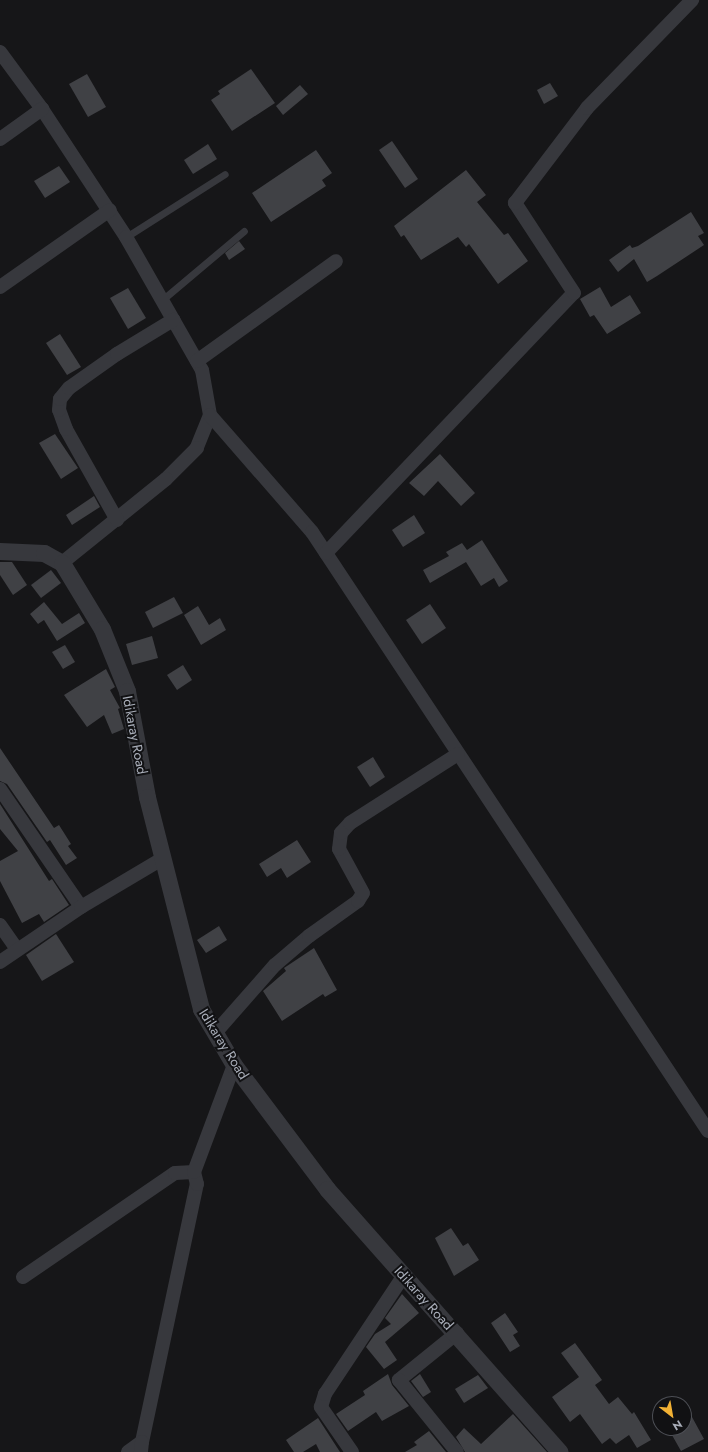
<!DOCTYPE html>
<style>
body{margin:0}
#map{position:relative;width:708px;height:1452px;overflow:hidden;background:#161618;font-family:Jost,sans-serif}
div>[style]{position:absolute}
.building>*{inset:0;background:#404145}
.service>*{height:7px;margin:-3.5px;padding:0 3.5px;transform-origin:3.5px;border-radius:3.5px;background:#37383d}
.minor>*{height:14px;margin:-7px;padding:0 7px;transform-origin:7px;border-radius:7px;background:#37383d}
.tertiary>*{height:17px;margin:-8.5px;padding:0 8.5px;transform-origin:8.5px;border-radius:8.5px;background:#37383d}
span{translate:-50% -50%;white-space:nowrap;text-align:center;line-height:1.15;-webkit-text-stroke:4px #111113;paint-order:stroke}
.street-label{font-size:14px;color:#a8adb8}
.north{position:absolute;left:652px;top:1396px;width:40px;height:40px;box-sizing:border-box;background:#111113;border:1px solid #4d4f55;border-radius:50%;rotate:149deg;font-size:11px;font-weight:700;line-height:16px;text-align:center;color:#a8adb8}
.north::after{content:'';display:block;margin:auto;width:14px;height:18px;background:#f2b134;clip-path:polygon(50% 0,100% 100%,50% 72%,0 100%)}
</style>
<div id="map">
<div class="building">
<i style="clip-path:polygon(251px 69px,275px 103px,232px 131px,211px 100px,220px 94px,218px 91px)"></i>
<i style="clip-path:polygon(87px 74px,106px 107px,88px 117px,69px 84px)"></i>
<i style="clip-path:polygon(550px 83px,558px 96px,544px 104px,537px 90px)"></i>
<i style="clip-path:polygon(300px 85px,308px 94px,283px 115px,276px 106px)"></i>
<i style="clip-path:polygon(392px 141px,418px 179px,405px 188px,379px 150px)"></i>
<i style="clip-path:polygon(208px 144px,217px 159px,193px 174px,184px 160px)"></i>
<i style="clip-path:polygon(316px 150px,332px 173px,322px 180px,326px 186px,271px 222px,252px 193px)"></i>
<i style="clip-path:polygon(59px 166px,70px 182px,45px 198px,34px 181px)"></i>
<i style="clip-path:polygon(466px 170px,486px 195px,477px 202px,504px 235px,508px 233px,528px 261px,498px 284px,469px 244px,466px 247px,458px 237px,421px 260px,404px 235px,401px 237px,394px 226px)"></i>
<i style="clip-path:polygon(691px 212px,704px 233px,698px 236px,704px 245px,657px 276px,647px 282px,634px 259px,618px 272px,609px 260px,630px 245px,632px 248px,638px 246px)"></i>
<i style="clip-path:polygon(239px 241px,245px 249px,229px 260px,225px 253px)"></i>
<i style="clip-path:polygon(600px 287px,611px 307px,630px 295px,641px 313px,607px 334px,594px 315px,590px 317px,580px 299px)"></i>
<i style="clip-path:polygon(128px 288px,146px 318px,128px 329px,110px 298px)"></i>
<i style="clip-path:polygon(60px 334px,81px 367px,67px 375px,46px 343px)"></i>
<i style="clip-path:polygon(55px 434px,78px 468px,61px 479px,39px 443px)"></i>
<i style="clip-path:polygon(440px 454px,475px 493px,461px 506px,438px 481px,424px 496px,409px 483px)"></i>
<i style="clip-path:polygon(94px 496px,100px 507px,72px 525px,66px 515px)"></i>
<i style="clip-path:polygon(414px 515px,425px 533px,403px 547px,392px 530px)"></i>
<i style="clip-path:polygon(482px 540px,508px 581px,499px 587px,494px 578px,481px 586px,466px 562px,430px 583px,423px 570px,449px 556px,446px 552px,462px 543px,467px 550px)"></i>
<i style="clip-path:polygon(0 562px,12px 562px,27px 585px,13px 595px,0 575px)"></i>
<i style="clip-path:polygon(51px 570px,61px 583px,41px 598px,31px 585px)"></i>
<i style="clip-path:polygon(174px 597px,183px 613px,153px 628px,145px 612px)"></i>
<i style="clip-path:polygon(44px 602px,62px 624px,79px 613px,85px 623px,57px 641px,44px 620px,38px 624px,30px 614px)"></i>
<i style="clip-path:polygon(430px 604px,446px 628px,422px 644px,406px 620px)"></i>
<i style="clip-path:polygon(198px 606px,209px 625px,220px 618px,226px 630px,201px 645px,184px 615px)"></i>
<i style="clip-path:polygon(152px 636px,158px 658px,132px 665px,126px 644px)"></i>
<i style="clip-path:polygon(65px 645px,75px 662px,63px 669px,52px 652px)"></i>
<i style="clip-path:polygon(183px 665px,192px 680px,177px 690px,167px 675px)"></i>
<i style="clip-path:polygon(106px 669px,115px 687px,110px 690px,120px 708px,118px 709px,124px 729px,112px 734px,104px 715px,87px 727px,64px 695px)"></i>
<i style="clip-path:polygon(0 748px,54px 828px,59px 825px,71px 844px,68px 846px,77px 858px,66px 865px,50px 840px,47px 842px,7px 784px,0 781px)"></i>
<i style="clip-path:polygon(373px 757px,385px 777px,370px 787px,357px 767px)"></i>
<i style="clip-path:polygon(0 804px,49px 881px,52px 879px,69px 905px,44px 922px,39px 914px,22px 923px,0 881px,0 861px,18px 851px,0 829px)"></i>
<i style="clip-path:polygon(297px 840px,311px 862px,287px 878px,281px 868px,267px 877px,259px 864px)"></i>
<i style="clip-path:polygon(219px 926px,227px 940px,206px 953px,197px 940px)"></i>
<i style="clip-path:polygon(56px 934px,74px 962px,42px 981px,26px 955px)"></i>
<i style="clip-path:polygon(314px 948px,337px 990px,325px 997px,323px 994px,282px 1021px,263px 991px,286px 971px,284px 968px)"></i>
<i style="clip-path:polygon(451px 1228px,463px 1246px,468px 1243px,479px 1260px,454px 1276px,435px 1238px)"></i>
<i style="clip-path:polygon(402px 1294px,419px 1313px,385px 1342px,397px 1360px,384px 1369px,366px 1347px,375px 1334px,391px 1324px,385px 1318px)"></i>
<i style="clip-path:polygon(505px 1313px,518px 1332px,513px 1335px,520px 1346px,510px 1352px,491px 1323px)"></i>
<i style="clip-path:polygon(575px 1343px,602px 1380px,595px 1385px,609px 1404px,618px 1397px,632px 1414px,634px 1412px,651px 1440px,637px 1448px,629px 1435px,616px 1444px,610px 1438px,602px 1444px,580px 1414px,570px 1422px,552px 1397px,579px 1377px,561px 1353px)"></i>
<i style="clip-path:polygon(388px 1374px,392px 1385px,409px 1406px,382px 1421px,376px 1412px,348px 1431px,336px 1414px,365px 1395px,363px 1391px)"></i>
<i style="clip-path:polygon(420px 1374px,431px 1392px,423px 1397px,411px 1381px)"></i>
<i style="clip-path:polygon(478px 1375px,488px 1388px,464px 1403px,455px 1389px)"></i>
<i style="clip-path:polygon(513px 1414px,547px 1452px,465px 1452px,456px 1437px,464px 1428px,481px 1444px)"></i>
<i style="clip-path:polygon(692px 1417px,704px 1439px,681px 1451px,668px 1428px,684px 1428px,684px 1421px)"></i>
<i style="clip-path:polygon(318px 1418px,340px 1452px,320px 1452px,316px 1444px,303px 1452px,294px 1452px,286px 1440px)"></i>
<i style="clip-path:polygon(429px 1431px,446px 1452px,405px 1452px,417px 1445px,414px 1442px)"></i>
</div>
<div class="service">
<i style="left:126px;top:237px;width:117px;rotate:-32.5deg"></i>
<i style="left:162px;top:300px;width:107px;rotate:-40.1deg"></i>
</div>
<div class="minor">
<i style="left:0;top:52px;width:71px;rotate:53.6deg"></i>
<i style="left:42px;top:109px;width:153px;rotate:56.7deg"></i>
<i style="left:126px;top:237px;width:153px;rotate:60.3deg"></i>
<i style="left:202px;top:370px;width:46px;rotate:79.9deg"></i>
<i style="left:210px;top:415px;width:35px;rotate:112deg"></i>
<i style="left:197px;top:448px;width:44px;rotate:135deg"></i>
<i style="left:166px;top:479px;width:134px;rotate:141.1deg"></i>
<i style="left:0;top:139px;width:52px;rotate:-35.5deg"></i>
<i style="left:0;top:287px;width:134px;rotate:-35deg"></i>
<i style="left:197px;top:361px;width:171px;rotate:-35.7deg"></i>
<i style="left:210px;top:415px;width:155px;rotate:48.9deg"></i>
<i style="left:312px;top:532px;width:718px;rotate:56.53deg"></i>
<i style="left:117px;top:520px;width:104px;rotate:-119.3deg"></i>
<i style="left:66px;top:429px;width:20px;rotate:-110deg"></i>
<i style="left:59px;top:410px;width:11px;rotate:-85deg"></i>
<i style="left:60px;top:399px;width:14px;rotate:-51deg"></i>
<i style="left:69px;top:388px;width:59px;rotate:-35.3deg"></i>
<i style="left:117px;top:354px;width:66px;rotate:-31.3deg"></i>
<i style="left:326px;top:553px;width:359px;rotate:-46.4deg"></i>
<i style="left:574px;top:293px;width:108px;rotate:-123.2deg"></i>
<i style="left:515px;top:203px;width:119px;rotate:-52.8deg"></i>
<i style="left:587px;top:108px;width:151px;rotate:-45.8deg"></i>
<i style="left:0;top:789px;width:143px;rotate:55.5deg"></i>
<i style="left:0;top:925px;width:29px;rotate:55deg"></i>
<i style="left:0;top:962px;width:98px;rotate:-34.2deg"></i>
<i style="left:81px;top:907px;width:94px;rotate:-30.7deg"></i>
<i style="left:215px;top:1033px;width:91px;rotate:-48.6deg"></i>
<i style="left:275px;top:965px;width:45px;rotate:-40.5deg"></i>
<i style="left:309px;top:936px;width:60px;rotate:-35.5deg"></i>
<i style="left:358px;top:901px;width:9px;rotate:-58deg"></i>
<i style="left:363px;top:893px;width:50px;rotate:-118.6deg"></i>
<i style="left:339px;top:849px;width:16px;rotate:-83deg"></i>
<i style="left:341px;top:833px;width:13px;rotate:-48deg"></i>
<i style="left:350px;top:823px;width:128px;rotate:-32.6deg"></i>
<i style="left:23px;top:1277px;width:184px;rotate:-34.4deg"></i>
<i style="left:175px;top:1173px;width:19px;rotate:-3deg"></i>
<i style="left:457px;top:1333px;width:75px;rotate:141deg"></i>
<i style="left:399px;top:1380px;width:92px;rotate:51.1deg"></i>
<i style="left:142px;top:1442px;width:264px;rotate:-78deg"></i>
<i style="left:197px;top:1184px;width:12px;rotate:-104deg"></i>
<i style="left:194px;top:1172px;width:114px;rotate:-69.5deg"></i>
<i style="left:128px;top:1452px;width:17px;rotate:-36deg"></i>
<i style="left:142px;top:1442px;width:10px;rotate:96deg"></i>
<i style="left:352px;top:1452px;width:55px;rotate:-124.6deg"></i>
<i style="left:321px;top:1407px;width:14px;rotate:-73deg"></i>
<i style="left:325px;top:1394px;width:143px;rotate:-56.4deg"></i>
</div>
<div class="tertiary">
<i style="left:0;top:551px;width:44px;rotate:2.6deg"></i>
<i style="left:44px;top:553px;width:21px;rotate:29deg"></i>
<i style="left:62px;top:563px;width:77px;rotate:58.8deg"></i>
<i style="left:102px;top:629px;width:67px;rotate:68deg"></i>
<i style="left:127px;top:691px;width:108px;rotate:79.3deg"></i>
<i style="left:147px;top:797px;width:219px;rotate:75.7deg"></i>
<i style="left:201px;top:1009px;width:65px;rotate:59.5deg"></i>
<i style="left:234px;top:1065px;width:155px;rotate:53.1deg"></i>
<i style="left:327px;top:1189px;width:351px;rotate:48.5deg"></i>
</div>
<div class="street-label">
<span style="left:135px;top:735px;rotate:79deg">Idikaray Road</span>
<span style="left:224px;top:1044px;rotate:58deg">Idikaray Road</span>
<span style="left:424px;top:1298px;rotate:48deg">Idikaray Road</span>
</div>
<div class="north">N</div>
</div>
